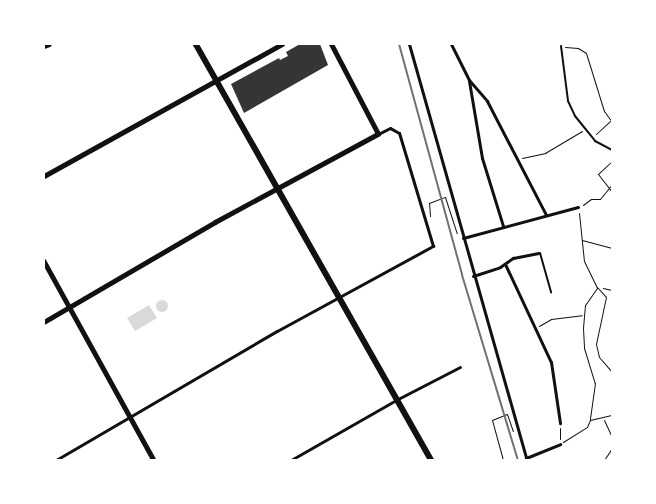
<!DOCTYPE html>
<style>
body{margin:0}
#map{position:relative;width:656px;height:504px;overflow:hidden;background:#fff;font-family:"Titillium Web",sans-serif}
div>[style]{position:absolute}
.water>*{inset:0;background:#d9d9d9}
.round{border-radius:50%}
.building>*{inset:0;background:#353535}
.path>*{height:1px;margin:-0.5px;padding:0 0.5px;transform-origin:0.5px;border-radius:0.5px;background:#111}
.service>*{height:2px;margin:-1px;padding:0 1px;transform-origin:1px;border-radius:1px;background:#111}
.minor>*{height:3px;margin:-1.5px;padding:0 1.5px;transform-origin:1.5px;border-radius:1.5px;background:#111}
.tertiary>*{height:4.5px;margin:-2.25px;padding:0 2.25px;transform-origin:2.25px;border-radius:2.25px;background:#111}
.secondary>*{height:5px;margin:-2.5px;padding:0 2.5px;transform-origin:2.5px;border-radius:2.5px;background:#111}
.primary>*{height:5.5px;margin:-2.75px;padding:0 2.75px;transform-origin:2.75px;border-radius:2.75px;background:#111}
.rail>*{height:2px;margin:-1px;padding:0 1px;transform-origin:1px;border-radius:1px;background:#707070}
span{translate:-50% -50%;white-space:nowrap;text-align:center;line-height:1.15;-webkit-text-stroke:4px #fff;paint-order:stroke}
.frame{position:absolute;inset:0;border:45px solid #fff;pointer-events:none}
</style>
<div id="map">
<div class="water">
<i class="round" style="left:156px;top:300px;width:12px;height:12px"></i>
<i style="clip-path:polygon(149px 305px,157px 318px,135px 331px,127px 318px)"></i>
</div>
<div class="building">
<i style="clip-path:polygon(300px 44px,320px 44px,328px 65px,244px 113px,231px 84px,279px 58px,280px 60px,288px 56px,286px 52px)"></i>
</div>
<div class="path">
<i style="left:565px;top:47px;width:13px;rotate:4deg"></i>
<i style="left:578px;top:48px;width:9px;rotate:32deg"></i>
<i style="left:586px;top:53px;width:61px;rotate:72.8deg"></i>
<i style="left:604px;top:111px;width:14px;rotate:54deg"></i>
<i style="left:596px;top:134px;width:19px;rotate:-43deg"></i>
<i style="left:522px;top:158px;width:24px;rotate:-12deg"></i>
<i style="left:545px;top:153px;width:43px;rotate:-30.7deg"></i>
<i style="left:612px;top:161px;width:19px;rotate:137deg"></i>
<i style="left:598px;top:174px;width:23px;rotate:52deg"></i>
<i style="left:583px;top:205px;width:10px;rotate:-37deg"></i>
<i style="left:591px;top:199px;width:9px"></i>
<i style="left:600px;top:199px;width:19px;rotate:-51deg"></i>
<i style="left:579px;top:213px;width:48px;rotate:84.1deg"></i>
<i style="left:584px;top:261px;width:30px;rotate:64deg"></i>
<i style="left:597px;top:288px;width:21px;rotate:125deg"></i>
<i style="left:585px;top:305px;width:23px;rotate:95deg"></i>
<i style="left:583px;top:328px;width:20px;rotate:87deg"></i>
<i style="left:584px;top:348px;width:37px;rotate:73deg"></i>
<i style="left:595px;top:383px;width:37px;rotate:98deg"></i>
<i style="left:430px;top:216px;width:13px;rotate:-94deg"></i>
<i style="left:429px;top:203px;width:17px;rotate:-21deg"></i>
<i style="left:445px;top:197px;width:38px;rotate:72deg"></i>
<i style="left:582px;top:240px;width:31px;rotate:15deg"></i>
<i style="left:597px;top:287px;width:13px;rotate:48deg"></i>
<i style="left:606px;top:297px;width:48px;rotate:102deg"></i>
<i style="left:596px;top:344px;width:13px;rotate:77deg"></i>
<i style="left:599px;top:357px;width:20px;rotate:49deg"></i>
<i style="left:603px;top:288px;width:9px;rotate:13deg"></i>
<i style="left:539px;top:326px;width:14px;rotate:-30deg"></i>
<i style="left:551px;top:319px;width:31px;rotate:-7deg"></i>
<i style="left:604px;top:420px;width:19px;rotate:65deg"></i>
<i style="left:560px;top:439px;width:11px;rotate:-90deg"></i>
<i style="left:563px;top:442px;width:28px;rotate:-32deg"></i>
<i style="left:587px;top:427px;width:8px;rotate:-67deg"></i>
<i style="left:590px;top:420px;width:23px;rotate:-13deg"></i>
<i style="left:503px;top:460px;width:41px;rotate:-105.4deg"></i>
<i style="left:492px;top:420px;width:16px;rotate:-22deg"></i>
<i style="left:507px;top:414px;width:18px;rotate:71deg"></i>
<i style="left:604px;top:460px;width:14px;rotate:-56deg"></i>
</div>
<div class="service">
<i style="left:561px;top:46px;width:55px;rotate:82.7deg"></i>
<i style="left:568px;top:101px;width:17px;rotate:65deg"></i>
<i style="left:575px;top:116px;width:32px;rotate:51deg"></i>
<i style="left:595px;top:141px;width:19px;rotate:28deg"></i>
<i style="left:540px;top:253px;width:41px;rotate:74.2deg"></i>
</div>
<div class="minor">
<i style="left:409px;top:44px;width:432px;rotate:74.2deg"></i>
<i style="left:451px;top:44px;width:40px;rotate:63.4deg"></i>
<i style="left:469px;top:80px;width:28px;rotate:49deg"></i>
<i style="left:487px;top:101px;width:128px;rotate:62.6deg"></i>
<i style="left:469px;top:81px;width:78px;rotate:80.4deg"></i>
<i style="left:482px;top:158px;width:71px;rotate:72.8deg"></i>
<i style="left:463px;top:238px;width:119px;rotate:-15.1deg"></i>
<i style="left:505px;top:264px;width:108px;rotate:64.9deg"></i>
<i style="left:551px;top:362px;width:62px;rotate:81.6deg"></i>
<i style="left:473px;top:276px;width:28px;rotate:-18deg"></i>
<i style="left:500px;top:267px;width:16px;rotate:-35deg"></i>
<i style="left:513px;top:258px;width:26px;rotate:-11deg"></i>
<i style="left:526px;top:458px;width:37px;rotate:-22deg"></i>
<i style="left:56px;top:460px;width:256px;rotate:-30.3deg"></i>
<i style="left:277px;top:331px;width:178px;rotate:-28.6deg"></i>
<i style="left:433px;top:246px;width:118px;rotate:-106.7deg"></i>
<i style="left:399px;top:133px;width:10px;rotate:-151deg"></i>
<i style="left:390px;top:128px;width:13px;rotate:153deg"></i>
<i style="left:291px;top:460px;width:121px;rotate:-29.7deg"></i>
<i style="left:396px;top:400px;width:72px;rotate:-27.3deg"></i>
</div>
<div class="tertiary">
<i style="left:44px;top:176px;width:272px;rotate:-29deg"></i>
<i style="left:44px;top:261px;width:227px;rotate:61.1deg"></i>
<i style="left:44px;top:322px;width:198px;rotate:-30.3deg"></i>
<i style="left:215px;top:222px;width:185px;rotate:-28.4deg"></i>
<i style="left:378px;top:134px;width:102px;rotate:-117.6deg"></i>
</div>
<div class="secondary">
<i style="left:44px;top:46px;width:5px;rotate:-22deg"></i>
</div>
<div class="primary">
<i style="left:196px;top:44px;width:478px;rotate:60.5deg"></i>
</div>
<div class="rail">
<i style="left:399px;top:44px;width:239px;rotate:74.7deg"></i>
<i style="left:462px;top:275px;width:193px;rotate:73.2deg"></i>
</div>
<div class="frame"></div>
</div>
